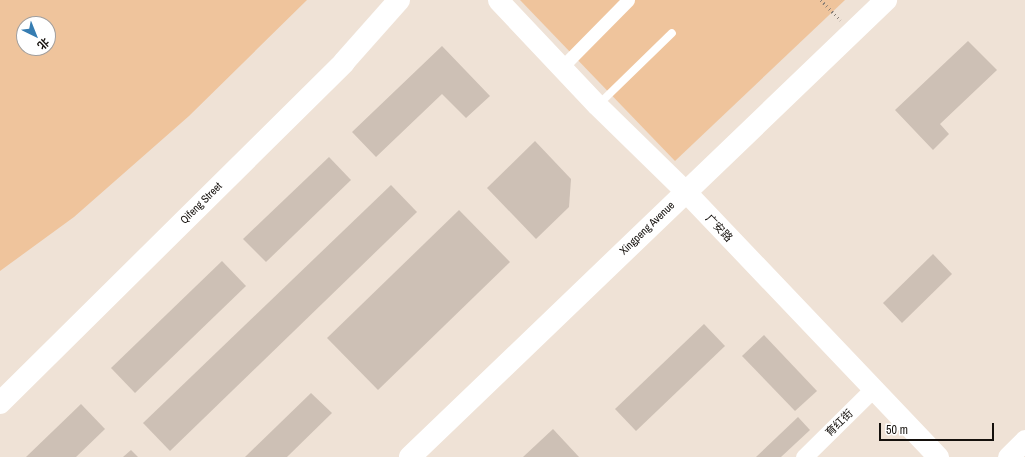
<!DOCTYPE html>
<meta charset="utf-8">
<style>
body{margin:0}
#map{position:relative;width:1025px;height:457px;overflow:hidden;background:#efe2d6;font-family:"Archivo Narrow","Noto Sans SC",sans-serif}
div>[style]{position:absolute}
.green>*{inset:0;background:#efc49c}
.building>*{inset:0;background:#cdc0b5}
.path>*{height:2.5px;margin-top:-1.25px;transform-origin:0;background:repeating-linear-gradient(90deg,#887f77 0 1px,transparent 0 4px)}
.service>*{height:8px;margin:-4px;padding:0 4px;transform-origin:4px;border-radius:4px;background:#fff}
.pedestrian>*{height:13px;margin:-6.5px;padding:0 6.5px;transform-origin:6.5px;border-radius:6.5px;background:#fff}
.minor>*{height:17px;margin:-8.5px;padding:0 8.5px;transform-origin:8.5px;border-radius:8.5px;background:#fff}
.tertiary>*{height:21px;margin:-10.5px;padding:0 10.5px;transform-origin:10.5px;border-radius:10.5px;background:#fff}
.secondary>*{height:22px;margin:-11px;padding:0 11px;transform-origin:11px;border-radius:11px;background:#fff}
.trunk>*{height:22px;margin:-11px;padding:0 11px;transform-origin:11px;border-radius:11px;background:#fff}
span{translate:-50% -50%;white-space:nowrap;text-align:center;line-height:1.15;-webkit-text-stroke:3.5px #fff;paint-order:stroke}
.street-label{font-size:11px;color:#14100c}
.north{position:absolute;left:16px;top:16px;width:40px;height:40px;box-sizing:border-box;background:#fff;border:1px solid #a19f9e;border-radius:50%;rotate:137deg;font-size:11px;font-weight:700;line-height:16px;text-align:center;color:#14100c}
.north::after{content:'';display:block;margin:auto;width:14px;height:18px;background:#367db2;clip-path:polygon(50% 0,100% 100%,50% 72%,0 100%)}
.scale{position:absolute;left:879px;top:423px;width:115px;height:18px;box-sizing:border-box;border:2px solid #14100c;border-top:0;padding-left:5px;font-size:12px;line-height:14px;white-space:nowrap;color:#14100c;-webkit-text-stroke:3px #fff;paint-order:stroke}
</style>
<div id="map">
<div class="green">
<i style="clip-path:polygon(evenodd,0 0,307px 0,189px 116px,74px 217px,0 271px,0 0,24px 24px,48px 24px,48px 48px,24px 48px,24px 24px)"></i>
<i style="clip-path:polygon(520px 0,845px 0,675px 161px)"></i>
</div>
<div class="building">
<i style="clip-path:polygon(968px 41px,997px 70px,940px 124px,949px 134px,933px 150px,895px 110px)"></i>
<i style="clip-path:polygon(442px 46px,490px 96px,466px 118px,442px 94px,376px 157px,352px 132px)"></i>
<i style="clip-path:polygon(535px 141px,571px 179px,569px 207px,536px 239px,487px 188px)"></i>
<i style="clip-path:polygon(329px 157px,351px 180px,266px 262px,243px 239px)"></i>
<i style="clip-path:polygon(391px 185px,417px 212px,170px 451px,143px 423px)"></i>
<i style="clip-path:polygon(459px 210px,510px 262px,378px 390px,327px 338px)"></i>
<i style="clip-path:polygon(933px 254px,952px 274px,902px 323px,883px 303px)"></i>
<i style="clip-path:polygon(222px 261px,246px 286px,135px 393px,111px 368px)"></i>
<i style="clip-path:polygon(704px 324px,725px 346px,636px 431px,615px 409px)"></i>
<i style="clip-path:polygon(764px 335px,817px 391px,795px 411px,742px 356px)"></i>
<i style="clip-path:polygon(311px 393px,332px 413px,287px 457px,245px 457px)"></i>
<i style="clip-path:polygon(81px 404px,105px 429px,76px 457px,26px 457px)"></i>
<i style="clip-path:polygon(798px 417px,810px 430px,781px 457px,756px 457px)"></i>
<i style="clip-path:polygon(553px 429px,579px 457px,523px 457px)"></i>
<i style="clip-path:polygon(131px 450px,138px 457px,123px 457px)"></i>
</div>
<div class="path">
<i style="left:821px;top:0;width:28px;rotate:46deg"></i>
</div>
<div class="service">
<i style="left:598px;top:105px;width:103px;rotate:-44.2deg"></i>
</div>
<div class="pedestrian">
<i style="left:562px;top:67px;width:94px;rotate:-45.4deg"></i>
</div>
<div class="minor">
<i style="left:804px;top:457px;width:97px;rotate:-44.6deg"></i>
</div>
<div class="tertiary">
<i style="left:498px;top:0;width:144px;rotate:46.7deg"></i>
<i style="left:597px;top:105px;width:123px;rotate:44.3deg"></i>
<i style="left:685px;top:191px;width:367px;rotate:46.4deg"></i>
<i style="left:1008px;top:457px;width:24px;rotate:-45deg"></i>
</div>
<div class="secondary">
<i style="left:0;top:403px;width:484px;rotate:-44.7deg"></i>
<i style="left:344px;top:62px;width:83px;rotate:-48.4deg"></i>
</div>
<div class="trunk">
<i style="left:410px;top:457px;width:660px;rotate:-43.83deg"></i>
</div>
<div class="street-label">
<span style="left:201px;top:203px;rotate:-45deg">Qifeng Street</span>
<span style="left:647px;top:228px;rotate:-44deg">Xingpeng Avenue</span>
<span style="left:719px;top:228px;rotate:46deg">广安路</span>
<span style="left:839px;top:423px;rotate:-44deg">育红街</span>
</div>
<div class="north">北</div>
<div class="scale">50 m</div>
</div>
